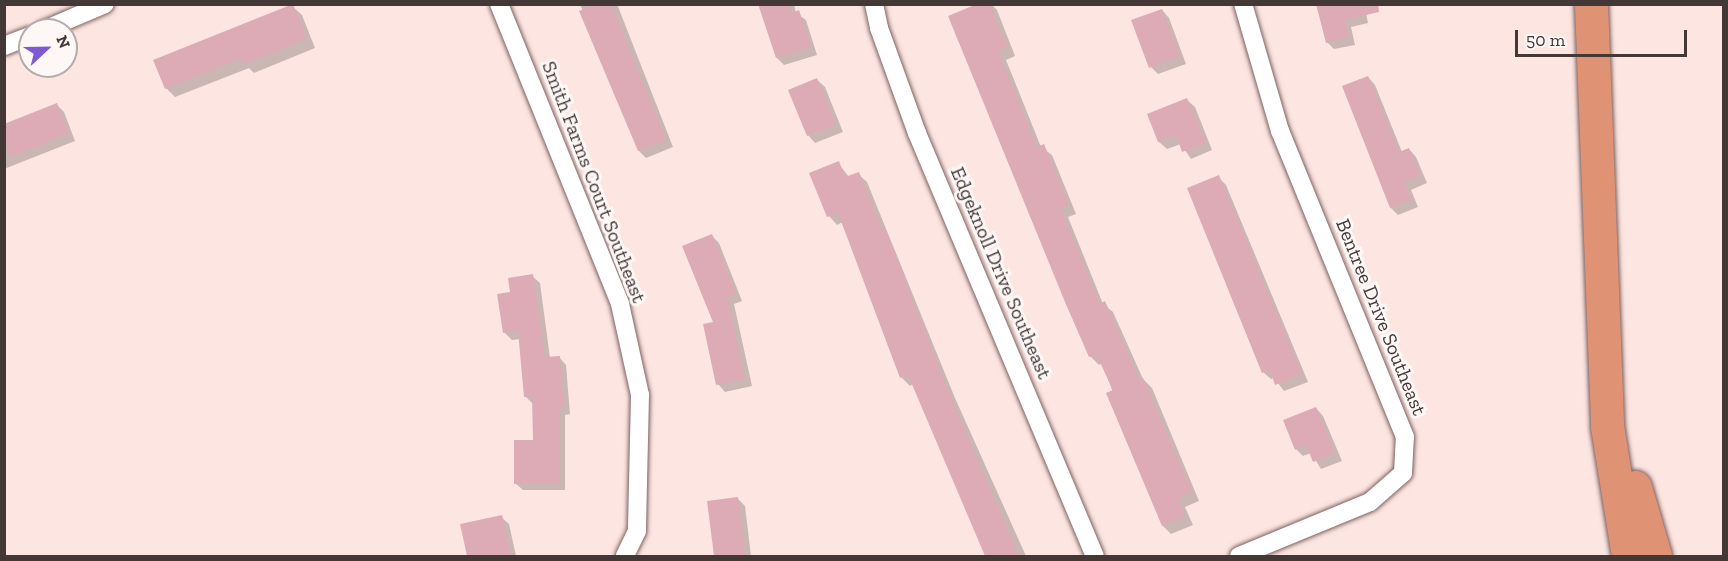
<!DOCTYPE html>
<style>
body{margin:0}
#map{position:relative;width:1728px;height:561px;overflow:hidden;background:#fde5e2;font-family:"Zilla Slab",serif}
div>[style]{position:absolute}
.shadow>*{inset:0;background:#0003}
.building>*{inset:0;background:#dcabb5}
.roads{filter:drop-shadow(0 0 2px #7c6260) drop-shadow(0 0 2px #7c6260)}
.minor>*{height:18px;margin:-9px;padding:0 9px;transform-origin:9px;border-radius:9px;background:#fff}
.motorway>*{height:33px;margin:-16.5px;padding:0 16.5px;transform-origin:16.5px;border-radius:16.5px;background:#e09274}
span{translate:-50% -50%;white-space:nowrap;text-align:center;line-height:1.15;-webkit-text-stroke:6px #fdf7f6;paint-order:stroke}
.street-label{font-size:20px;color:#443837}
.frame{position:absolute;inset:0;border:6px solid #443837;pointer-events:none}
.north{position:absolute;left:18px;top:18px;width:60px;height:60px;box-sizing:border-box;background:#fdf7f6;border:2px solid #b3abaa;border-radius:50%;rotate:68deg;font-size:16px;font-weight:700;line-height:24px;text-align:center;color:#443837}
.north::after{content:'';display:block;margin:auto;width:21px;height:27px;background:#7e59d3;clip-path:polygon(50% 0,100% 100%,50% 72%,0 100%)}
.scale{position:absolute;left:1515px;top:30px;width:172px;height:27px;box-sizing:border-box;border:3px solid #443837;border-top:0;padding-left:8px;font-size:18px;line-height:21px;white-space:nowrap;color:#443837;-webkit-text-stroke:4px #fdf7f6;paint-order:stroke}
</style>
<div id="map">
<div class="shadow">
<i style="clip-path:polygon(580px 4px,617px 4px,673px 147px,646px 158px,639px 151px)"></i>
<i style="clip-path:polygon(760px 4px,794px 4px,796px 13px,806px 20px,817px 55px,784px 65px,777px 58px)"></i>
<i style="clip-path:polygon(981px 4px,991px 4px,997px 10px,1015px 56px,1006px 60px,1041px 147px,1052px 155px,1076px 214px,1068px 217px,1103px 304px,1113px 312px,1143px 379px,1152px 388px,1199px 501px,1185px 507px,1193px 525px,1171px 534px,1163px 526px,1102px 363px,1099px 365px,1090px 356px)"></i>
<i style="clip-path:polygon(1318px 4px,1364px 4px,1368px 23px,1351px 27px,1355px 45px,1334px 49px,1327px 42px)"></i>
<i style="clip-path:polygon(292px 6px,302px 15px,315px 48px,254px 73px,249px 68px,175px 97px,166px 88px)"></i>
<i style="clip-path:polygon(1162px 10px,1169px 18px,1186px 64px,1158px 74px,1151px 67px)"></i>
<i style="clip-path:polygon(1368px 77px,1375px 85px,1402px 152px,1409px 149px,1416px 157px,1427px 183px,1411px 190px,1418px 207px,1398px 215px,1391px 208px,1344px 87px)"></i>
<i style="clip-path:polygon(817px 80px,825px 87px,843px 132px,815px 143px,808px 135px)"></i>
<i style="clip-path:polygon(1187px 100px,1195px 107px,1212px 150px,1191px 159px,1181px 144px,1167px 149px,1159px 142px,1149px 115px)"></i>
<i style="clip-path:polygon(57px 105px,64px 112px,75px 141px,4px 169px,4px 125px)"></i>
<i style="clip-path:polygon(838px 163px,849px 177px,858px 174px,867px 182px,955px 398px,1026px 556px,986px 556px,913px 384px,910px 386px,902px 378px,843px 222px,837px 225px,829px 216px,811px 174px)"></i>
<i style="clip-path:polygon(1218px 177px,1226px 185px,1308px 382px,1284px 391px,1274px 378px,1271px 379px,1263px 372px)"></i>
<i style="clip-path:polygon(712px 236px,719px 243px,742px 301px,734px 304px,752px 386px,725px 392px,718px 384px)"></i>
<i style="clip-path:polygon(532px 276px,540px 283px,550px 358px,559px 357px,566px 365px,570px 414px,565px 415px,565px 490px,523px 490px,515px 483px,535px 441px,533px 404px,525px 396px,520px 339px,512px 340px,504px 332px,512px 293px)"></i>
<i style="clip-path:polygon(1316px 408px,1323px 416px,1342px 461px,1321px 469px,1311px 453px,1303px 456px,1296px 449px)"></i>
<i style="clip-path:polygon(737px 498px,745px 506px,751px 556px,715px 556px,708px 502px)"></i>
<i style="clip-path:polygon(501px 517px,509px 524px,516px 556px,468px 556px,461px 525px)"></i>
</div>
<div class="building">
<i style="clip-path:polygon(293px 4px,307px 39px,244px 64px,241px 58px,165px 89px,153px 60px)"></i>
<i style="clip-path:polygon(595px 4px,611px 4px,666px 140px,638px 151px,579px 11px)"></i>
<i style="clip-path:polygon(758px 4px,789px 4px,792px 13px,799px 10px,811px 47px,776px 58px)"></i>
<i style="clip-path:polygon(977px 4px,990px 4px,1007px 47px,998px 51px,1037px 147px,1044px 144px,1069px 205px,1061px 208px,1099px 304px,1105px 301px,1139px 379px,1143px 378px,1192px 492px,1178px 498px,1185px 517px,1162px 526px,1106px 393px,1113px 390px,1096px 354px,1089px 357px,1065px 302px,948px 16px)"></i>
<i style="clip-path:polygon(1316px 4px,1378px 4px,1379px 12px,1345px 20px,1349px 37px,1326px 43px)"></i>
<i style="clip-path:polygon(1162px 9px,1180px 56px,1149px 68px,1131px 20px)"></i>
<i style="clip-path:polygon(1368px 76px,1399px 152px,1409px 148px,1420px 176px,1404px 182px,1411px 200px,1390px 208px,1342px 86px)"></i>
<i style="clip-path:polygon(817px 78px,836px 124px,807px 136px,788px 90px)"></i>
<i style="clip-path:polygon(1187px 98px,1206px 143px,1182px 152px,1176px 135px,1158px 142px,1147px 114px)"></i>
<i style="clip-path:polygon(57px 103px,69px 133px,11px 157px,4px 140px,4px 124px)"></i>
<i style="clip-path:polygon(839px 161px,845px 177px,859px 172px,882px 229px,885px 228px,947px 388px,1019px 556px,985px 556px,908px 375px,900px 378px,838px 213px,827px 217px,809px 173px)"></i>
<i style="clip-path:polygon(1219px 175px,1302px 374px,1275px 385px,1270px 370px,1262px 373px,1187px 188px)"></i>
<i style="clip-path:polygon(712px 234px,736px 294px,727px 297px,745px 379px,716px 385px,703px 324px,713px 322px,682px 246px)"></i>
<i style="clip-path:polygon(533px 274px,545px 357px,560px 356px,564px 407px,559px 408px,559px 484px,514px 484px,514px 440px,533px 440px,532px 397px,524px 397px,518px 331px,503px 333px,497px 294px,510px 292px,508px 278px)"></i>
<i style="clip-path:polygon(1316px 407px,1335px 453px,1313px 462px,1306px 445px,1295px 450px,1283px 420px)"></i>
<i style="clip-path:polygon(738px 497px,745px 556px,714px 556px,707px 501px)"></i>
<i style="clip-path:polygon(502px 515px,511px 556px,467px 556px,460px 524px)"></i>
</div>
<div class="roads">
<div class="minor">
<i style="left:499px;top:4px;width:323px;rotate:68deg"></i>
<i style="left:620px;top:304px;width:93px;rotate:77.6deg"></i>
<i style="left:640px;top:395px;width:136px;rotate:91.3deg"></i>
<i style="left:637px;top:531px;width:28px;rotate:116deg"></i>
<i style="left:874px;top:4px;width:25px;rotate:78deg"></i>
<i style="left:879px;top:28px;width:112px;rotate:70.1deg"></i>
<i style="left:917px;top:133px;width:459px;rotate:67.2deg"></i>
<i style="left:44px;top:30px;width:66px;rotate:-23.1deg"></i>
<i style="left:4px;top:46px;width:28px;rotate:-21deg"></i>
<i style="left:1239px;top:556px;width:142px;rotate:-22.4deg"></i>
<i style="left:1370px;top:502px;width:44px;rotate:-41.3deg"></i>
<i style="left:1403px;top:473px;width:36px;rotate:-87deg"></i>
<i style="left:1405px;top:437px;width:331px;rotate:-112.2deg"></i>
<i style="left:1280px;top:131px;width:132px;rotate:-106.2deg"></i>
</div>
<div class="motorway">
<i style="left:1591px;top:4px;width:422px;rotate:87.8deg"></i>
<i style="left:1607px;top:426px;width:132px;rotate:80.8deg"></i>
<i style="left:1635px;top:487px;width:72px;rotate:73.8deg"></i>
</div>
</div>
<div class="street-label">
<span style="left:594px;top:182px;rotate:69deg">Smith Farms Court Southeast</span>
<span style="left:1001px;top:273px;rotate:67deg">Edgeknoll Drive Southeast</span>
<span style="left:1381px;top:317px;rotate:68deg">Bentree Drive Southeast</span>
</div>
<div class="frame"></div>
<div class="north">N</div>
<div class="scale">50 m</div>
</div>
